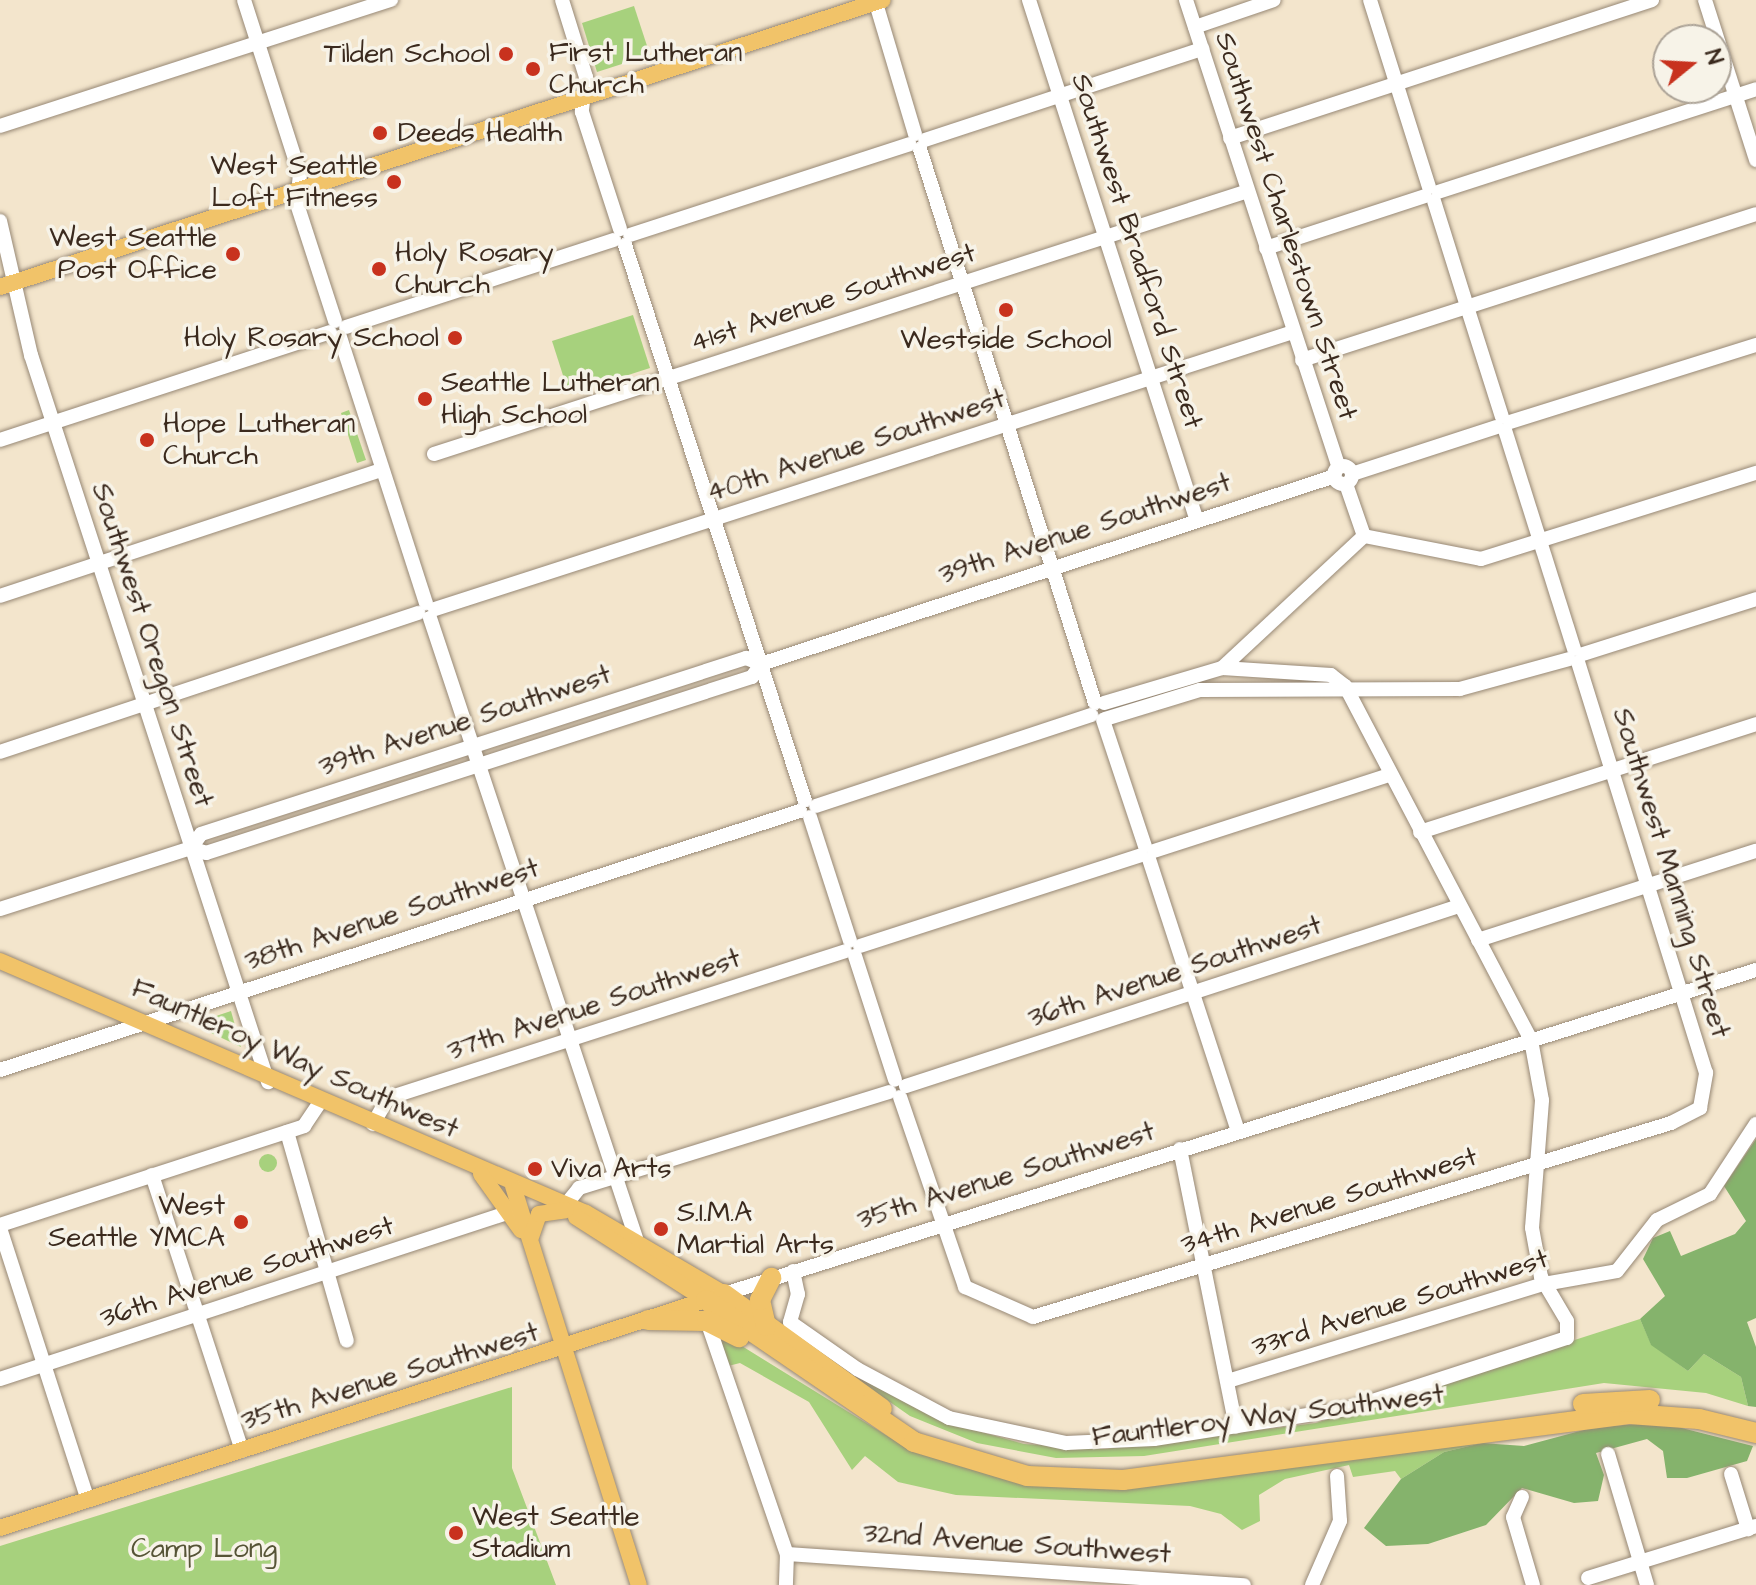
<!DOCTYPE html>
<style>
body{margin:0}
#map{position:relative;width:1756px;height:1585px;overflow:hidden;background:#f3e5cc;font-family:"Architects Daughter",sans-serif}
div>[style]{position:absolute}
.green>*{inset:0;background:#a7d17d}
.round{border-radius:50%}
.forest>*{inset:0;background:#85b36c}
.roads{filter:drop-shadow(0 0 2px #978875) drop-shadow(0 0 2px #978875)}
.minor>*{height:14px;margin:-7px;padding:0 7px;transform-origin:7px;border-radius:7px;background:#fff}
.minor>.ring{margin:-7px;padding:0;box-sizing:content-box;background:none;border:14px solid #fff;border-radius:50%}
.major>*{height:16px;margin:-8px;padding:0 8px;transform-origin:8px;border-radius:8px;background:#f1c369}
.highway>*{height:20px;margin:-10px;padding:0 10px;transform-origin:10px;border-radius:10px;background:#f1c369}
.dots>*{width:22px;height:22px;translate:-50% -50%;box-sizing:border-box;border:4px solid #f7f3e8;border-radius:50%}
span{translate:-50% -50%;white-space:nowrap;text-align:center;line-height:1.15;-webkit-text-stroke:7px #f7f3e8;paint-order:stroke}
.poi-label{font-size:28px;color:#3b2a1e}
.left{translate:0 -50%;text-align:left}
.right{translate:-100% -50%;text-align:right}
.street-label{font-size:28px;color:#3b2a1e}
.park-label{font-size:28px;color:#565436}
.north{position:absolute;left:1652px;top:24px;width:80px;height:80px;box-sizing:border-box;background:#f7f3e8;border:2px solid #aca397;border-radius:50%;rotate:72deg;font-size:22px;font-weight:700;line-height:32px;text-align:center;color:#3b2a1e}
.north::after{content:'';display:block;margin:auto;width:28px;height:36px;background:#c8321e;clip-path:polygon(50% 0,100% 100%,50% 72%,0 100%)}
</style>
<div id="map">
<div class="green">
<i style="clip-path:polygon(634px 6px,650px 55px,597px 72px,582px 23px)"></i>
<i style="clip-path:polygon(633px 315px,650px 368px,569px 394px,552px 341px)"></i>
<i style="clip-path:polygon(349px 410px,366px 460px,357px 463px,341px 413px)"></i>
<i style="clip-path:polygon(231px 1011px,241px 1047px,192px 1024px)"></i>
<i class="round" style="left:259px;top:1154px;width:18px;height:18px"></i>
<i style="clip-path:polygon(1640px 1319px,1651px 1344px,1688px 1371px,1704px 1354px,1741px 1377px,1748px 1406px,1706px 1393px,1604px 1383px,1144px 1456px,1056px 1458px,977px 1443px,910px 1416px,780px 1325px,945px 1422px,1024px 1444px,1105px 1449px,1316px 1423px)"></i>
<i style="clip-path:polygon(716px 1330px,910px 1450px,1026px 1484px,1124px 1488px,1482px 1443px,1444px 1452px,1401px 1479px,1395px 1471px,1353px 1477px,1349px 1465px,1285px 1479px,1259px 1495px,1260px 1521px,1242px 1530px,1221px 1514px,1190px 1506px,956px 1495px,898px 1482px,865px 1456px,852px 1470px,809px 1402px,740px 1363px,728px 1366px)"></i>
<i style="clip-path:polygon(512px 1387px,512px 1468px,556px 1585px,0 1585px,0 1546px)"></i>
</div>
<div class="forest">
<i style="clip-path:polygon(1756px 1139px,1756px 1318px,1747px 1322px,1756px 1347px,1756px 1407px,1748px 1406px,1741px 1377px,1704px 1354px,1688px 1371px,1651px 1345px,1640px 1319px,1665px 1296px,1643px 1259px,1653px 1238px,1670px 1231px,1681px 1256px,1735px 1234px,1746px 1221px,1724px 1186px)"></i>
<i style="clip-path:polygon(1658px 1422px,1753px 1446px,1747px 1461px,1687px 1478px,1667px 1478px,1663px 1451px,1647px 1439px,1596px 1453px,1604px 1475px,1598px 1501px,1574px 1503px,1522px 1488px,1486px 1525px,1428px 1544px,1386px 1546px,1364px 1528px,1401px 1479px,1444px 1452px,1482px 1443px,1524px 1446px,1591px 1428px)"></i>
</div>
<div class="roads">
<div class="minor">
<i style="left:244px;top:0;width:183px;rotate:72.2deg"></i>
<i style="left:300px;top:174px;width:30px;rotate:96deg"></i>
<i style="left:297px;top:204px;width:123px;rotate:72deg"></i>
<i style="left:562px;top:0;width:81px;rotate:72.7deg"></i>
<i style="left:586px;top:77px;width:35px;rotate:97deg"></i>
<i style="left:582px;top:112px;width:123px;rotate:72deg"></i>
<i style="left:875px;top:0;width:140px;rotate:73.4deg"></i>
<i style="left:1029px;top:0;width:544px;rotate:72.13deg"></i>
<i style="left:1186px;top:0;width:492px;rotate:71.9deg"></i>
<i style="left:1370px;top:0;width:196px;rotate:72.5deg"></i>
<i style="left:1705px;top:0;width:168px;rotate:72.3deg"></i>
<i style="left:1195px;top:27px;width:83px;rotate:-18.9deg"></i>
<i style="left:0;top:126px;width:411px;rotate:-17.9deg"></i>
<i style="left:1230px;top:138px;width:444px;rotate:-18.1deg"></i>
<i style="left:925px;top:140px;width:292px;rotate:-18.2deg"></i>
<i style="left:920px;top:149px;width:581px;rotate:72.47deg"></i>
<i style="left:1438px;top:192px;width:334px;rotate:-17.9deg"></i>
<i style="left:1434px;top:201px;width:104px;rotate:72.6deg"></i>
<i style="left:0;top:221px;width:138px;rotate:77deg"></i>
<i style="left:31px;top:355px;width:765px;rotate:71.94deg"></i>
<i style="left:630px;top:235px;width:294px;rotate:-18deg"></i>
<i style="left:625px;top:245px;width:584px;rotate:72.06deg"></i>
<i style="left:1266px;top:248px;width:167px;rotate:-18.1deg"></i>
<i style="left:1473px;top:305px;width:297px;rotate:-17.8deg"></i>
<i style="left:1469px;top:313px;width:109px;rotate:72.4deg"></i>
<i style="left:346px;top:327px;width:282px;rotate:-18deg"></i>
<i style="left:340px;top:337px;width:280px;rotate:72.1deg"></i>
<i style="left:1302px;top:360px;width:167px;rotate:-17.8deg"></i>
<i style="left:1510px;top:422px;width:258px;rotate:-17.4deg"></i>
<i style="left:1505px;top:430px;width:230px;rotate:72.5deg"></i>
<i style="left:0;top:440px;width:347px;rotate:-18.1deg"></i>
<i style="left:434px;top:454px;width:855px;rotate:-17.91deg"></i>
<i class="ring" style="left:1334px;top:466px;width:4px;height:4px"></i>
<i style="left:1352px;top:474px;width:152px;rotate:-18deg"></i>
<i style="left:1346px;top:484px;width:55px;rotate:70.9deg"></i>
<i style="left:0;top:596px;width:402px;rotate:-18.3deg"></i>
<i style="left:435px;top:609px;width:902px;rotate:-17.89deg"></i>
<i style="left:430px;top:618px;width:653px;rotate:71.62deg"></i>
<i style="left:1583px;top:654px;width:182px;rotate:-17.6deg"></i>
<i style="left:1222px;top:668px;width:194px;rotate:-42.9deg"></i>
<i style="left:1364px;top:536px;width:119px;rotate:11.1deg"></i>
<i style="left:1481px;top:559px;width:288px;rotate:-17.4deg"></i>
<i style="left:1105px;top:719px;width:99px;rotate:-17deg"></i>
<i style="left:1200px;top:690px;width:260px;rotate:-0.2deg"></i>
<i style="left:1460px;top:689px;width:113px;rotate:-15.4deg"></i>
<i style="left:1103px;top:720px;width:133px;rotate:71.6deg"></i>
<i style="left:0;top:752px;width:441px;rotate:-18.4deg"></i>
<i style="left:816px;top:806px;width:290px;rotate:-18.3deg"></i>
<i style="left:810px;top:817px;width:130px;rotate:72.1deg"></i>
<i style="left:1420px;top:832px;width:353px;rotate:-17.8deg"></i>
<i style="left:191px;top:848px;width:16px;rotate:18deg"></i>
<i style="left:206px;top:853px;width:574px;rotate:-17.87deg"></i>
<i style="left:752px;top:677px;width:16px;rotate:-55deg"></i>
<i style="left:761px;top:664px;width:604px;rotate:-18.13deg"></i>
<i style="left:1154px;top:851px;width:247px;rotate:-17.9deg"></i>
<i style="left:1149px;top:859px;width:286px;rotate:71.9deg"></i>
<i style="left:0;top:909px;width:201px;rotate:-17.7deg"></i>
<i style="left:191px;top:848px;width:17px;rotate:-54deg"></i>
<i style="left:201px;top:834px;width:573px;rotate:-17.9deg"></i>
<i style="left:746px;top:658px;width:16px;rotate:22deg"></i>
<i style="left:1478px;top:940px;width:292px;rotate:-17.8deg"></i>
<i style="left:860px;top:946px;width:295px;rotate:-17.9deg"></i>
<i style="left:855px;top:956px;width:130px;rotate:72.1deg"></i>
<i style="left:0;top:1070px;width:841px;rotate:-17.94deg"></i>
<i style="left:906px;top:1086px;width:582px;rotate:-18.03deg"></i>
<i style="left:900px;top:1097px;width:201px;rotate:71.1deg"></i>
<i style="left:965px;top:1287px;width:74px;rotate:23.8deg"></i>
<i style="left:1033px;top:1317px;width:667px;rotate:-16.91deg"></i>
<i style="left:1671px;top:1123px;width:33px;rotate:-27deg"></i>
<i style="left:1700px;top:1108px;width:36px;rotate:-80deg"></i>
<i style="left:1706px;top:1073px;width:430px;rotate:-107.3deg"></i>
<i style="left:373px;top:1124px;width:30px;rotate:-60deg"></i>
<i style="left:388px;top:1098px;width:480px;rotate:-17.8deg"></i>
<i style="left:287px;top:1132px;width:217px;rotate:74deg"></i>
<i style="left:1180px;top:1149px;width:283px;rotate:78.6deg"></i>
<i style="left:152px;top:1175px;width:290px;rotate:71.9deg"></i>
<i style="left:563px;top:1208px;width:26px;rotate:-51deg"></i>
<i style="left:579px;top:1188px;width:325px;rotate:-17.2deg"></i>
<i style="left:0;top:1225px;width:320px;rotate:-18deg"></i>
<i style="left:304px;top:1126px;width:29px;rotate:-56deg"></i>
<i style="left:0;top:1228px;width:286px;rotate:72.1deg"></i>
<i style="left:793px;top:1271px;width:24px;rotate:78deg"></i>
<i style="left:798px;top:1294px;width:29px;rotate:106deg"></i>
<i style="left:790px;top:1322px;width:82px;rotate:35deg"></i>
<i style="left:857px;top:1369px;width:104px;rotate:28deg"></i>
<i style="left:949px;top:1418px;width:120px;rotate:12.1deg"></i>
<i style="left:1066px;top:1443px;width:88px;rotate:-2.6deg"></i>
<i style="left:1154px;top:1439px;width:199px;rotate:-8.9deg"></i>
<i style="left:1351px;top:1408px;width:227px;rotate:-18deg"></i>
<i style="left:1567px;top:1338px;width:17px;rotate:-90deg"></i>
<i style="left:1567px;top:1321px;width:51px;rotate:-120.6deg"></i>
<i style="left:1541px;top:1277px;width:50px;rotate:-100.4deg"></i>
<i style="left:1532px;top:1228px;width:128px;rotate:-85.5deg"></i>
<i style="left:1542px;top:1100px;width:61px;rotate:-100.4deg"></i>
<i style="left:1531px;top:1040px;width:400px;rotate:-117.7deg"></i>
<i style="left:1345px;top:686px;width:18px;rotate:-142deg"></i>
<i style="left:1331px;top:675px;width:109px;rotate:-176.3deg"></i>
<i style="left:1222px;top:668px;width:123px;rotate:163.5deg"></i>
<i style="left:724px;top:1294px;width:1082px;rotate:-17.43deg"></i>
<i style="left:707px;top:1321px;width:246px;rotate:71.1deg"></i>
<i style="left:787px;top:1554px;width:31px;rotate:92deg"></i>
<i style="left:0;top:1379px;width:537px;rotate:-18.13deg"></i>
<i style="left:1228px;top:1381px;width:331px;rotate:-17.1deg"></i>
<i style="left:1544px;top:1284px;width:74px;rotate:-10.1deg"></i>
<i style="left:1617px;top:1271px;width:65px;rotate:-51.9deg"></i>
<i style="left:1657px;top:1220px;width:59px;rotate:-26.1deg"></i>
<i style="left:1710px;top:1194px;width:84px;rotate:-56.7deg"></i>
<i style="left:1608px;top:1454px;width:137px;rotate:73.4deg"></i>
<i style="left:1731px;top:1474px;width:58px;rotate:72.8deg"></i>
<i style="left:1522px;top:1497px;width:22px;rotate:114deg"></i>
<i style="left:1513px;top:1517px;width:71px;rotate:73.6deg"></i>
<i style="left:787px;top:1554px;width:458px;rotate:3.9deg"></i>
<i style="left:1588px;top:1578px;width:176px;rotate:-17.2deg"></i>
<i style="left:1312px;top:1585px;width:70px;rotate:-66.4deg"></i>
<i style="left:1340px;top:1521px;width:45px;rotate:-93.8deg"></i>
</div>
<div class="major">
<i style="left:0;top:287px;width:928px;rotate:-18.01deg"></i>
<i style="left:0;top:961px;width:638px;rotate:23.27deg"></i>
<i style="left:586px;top:1213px;width:160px;rotate:30.4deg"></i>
<i style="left:481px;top:1174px;width:69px;rotate:54.5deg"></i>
<i style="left:513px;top:1186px;width:418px;rotate:72.5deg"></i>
<i style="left:576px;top:1217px;width:154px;rotate:32.6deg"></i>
<i style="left:531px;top:1237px;width:24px;rotate:-71deg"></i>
<i style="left:539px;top:1214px;width:27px;rotate:-8deg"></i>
<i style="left:0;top:1528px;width:751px;rotate:-17.9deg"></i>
</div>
<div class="highway">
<i style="left:724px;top:1294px;width:195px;rotate:36deg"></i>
<i style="left:706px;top:1300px;width:252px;rotate:34.3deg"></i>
<i style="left:914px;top:1442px;width:118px;rotate:16.7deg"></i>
<i style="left:1027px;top:1476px;width:96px;rotate:2.4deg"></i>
<i style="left:1123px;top:1480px;width:510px;rotate:-7.43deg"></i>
<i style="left:1629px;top:1414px;width:70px;rotate:4.1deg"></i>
<i style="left:1699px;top:1419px;width:59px;rotate:13.8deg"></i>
<i style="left:648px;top:1320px;width:59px;rotate:1deg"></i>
<i style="left:707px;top:1321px;width:36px;rotate:27deg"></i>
<i style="left:766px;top:1326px;width:27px;rotate:-103deg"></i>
<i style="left:760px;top:1300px;width:25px;rotate:-63deg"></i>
<i style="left:1583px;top:1404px;width:67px;rotate:-3.4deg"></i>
</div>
</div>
<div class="dots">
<i style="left:506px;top:54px;background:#c8321e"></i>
<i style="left:533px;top:69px;background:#c8321e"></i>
<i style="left:380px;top:133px;background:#c8321e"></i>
<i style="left:394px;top:182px;background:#c8321e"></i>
<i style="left:233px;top:254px;background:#c8321e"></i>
<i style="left:379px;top:269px;background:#c8321e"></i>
<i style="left:1006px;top:310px;background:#c8321e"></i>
<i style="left:455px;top:338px;background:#c8321e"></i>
<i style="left:425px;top:399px;background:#c8321e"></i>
<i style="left:147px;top:440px;background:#c8321e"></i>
<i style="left:535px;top:1169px;background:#c8321e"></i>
<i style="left:241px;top:1222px;background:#c8321e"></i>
<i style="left:661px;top:1229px;background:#c8321e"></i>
<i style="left:456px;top:1533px;background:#c8321e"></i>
</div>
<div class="poi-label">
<span class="left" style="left:549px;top:69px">First Lutheran<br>Church</span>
<span class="right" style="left:490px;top:54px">Tilden School</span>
<span class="left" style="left:398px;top:133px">Deeds Health</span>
<span class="right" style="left:378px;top:182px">West Seattle<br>Loft Fitness</span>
<span class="right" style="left:217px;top:254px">West Seattle<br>Post Office</span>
<span class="left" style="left:395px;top:269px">Holy Rosary<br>Church</span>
<span class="right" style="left:439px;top:338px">Holy Rosary School</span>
<span style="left:1006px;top:340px">Westside School</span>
<span class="left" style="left:441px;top:399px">Seattle Lutheran<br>High School</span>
<span class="left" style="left:163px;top:440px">Hope Lutheran<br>Church</span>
<span class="left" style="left:551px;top:1169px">Viva Arts</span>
<span class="right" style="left:225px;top:1222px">West<br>Seattle YMCA</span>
<span class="left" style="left:677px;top:1229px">S.I.M.A<br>Martial Arts</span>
<span class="left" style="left:472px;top:1533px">West Seattle<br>Stadium</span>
</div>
<div class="street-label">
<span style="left:1286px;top:226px;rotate:72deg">Southwest Charlestown Street</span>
<span style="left:1137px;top:251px;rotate:72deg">Southwest Bradford Street</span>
<span style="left:833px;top:298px;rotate:-18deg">41st Avenue Southwest</span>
<span style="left:856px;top:446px;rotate:-18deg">40th Avenue Southwest</span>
<span style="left:1085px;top:529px;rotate:-18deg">39th Avenue Southwest</span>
<span style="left:152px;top:645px;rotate:72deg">Southwest Oregon Street</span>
<span style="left:465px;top:721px;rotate:-18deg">39th Avenue Southwest</span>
<span style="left:1671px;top:873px;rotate:73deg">Southwest Manning Street</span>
<span style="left:392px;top:915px;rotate:-18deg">38th Avenue Southwest</span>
<span style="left:1175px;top:972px;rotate:-18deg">36th Avenue Southwest</span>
<span style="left:594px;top:1005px;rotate:-18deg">37th Avenue Southwest</span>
<span style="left:295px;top:1059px;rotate:24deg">Fauntleroy Way Southwest</span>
<span style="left:1006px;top:1176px;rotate:-17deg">35th Avenue Southwest</span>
<span style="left:1329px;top:1201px;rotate:-17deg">34th Avenue Southwest</span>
<span style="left:247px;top:1272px;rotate:-18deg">36th Avenue Southwest</span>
<span style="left:1400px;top:1303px;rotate:-17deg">33rd Avenue Southwest</span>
<span style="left:390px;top:1377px;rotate:-17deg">35th Avenue Southwest</span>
<span style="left:1268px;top:1416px;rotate:-7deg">Fauntleroy Way Southwest</span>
<span style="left:1017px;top:1544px;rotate:4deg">32nd Avenue Southwest</span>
</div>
<div class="park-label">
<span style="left:204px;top:1549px">Camp Long</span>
</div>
<div class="north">N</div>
</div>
